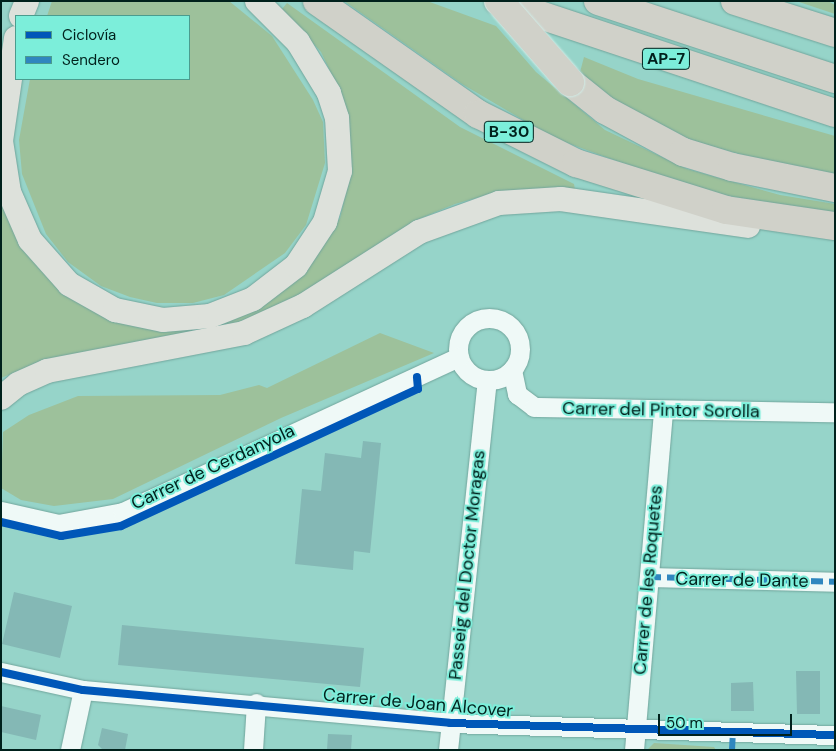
<!DOCTYPE html>
<meta charset="utf-8">
<style>
body{margin:0}
#map{position:relative;width:836px;height:751px;overflow:hidden;background:#96d4c9;font-family:"DM Sans",sans-serif}
div>[style]{position:absolute}
.green>*{inset:0;background:#9dc19b}
.building>*{inset:0;background:#84b8b5}
.roads{filter:drop-shadow(0 0 1px #71a59c) drop-shadow(0 0 1px #71a59c)}
.minor>*{height:19px;margin:-9.5px;padding:0 9.5px;transform-origin:9.5px;border-radius:9.5px;background:#eff9f7}
.minor>.ring{margin:-9.5px;padding:0;box-sizing:content-box;background:none;border:19px solid #eff9f7;border-radius:50%}
.major>*{height:24px;margin:-12px;padding:0 12px;transform-origin:12px;border-radius:12px;background:#dde1db}
.highway>*{height:28px;margin:-14px;padding:0 14px;transform-origin:14px;border-radius:14px;background:#d0d1c9}
.bridges{filter:drop-shadow(0 0 1px #d0ece7) drop-shadow(0 0 1px #d0ece7)}
.highway-bridge>*{height:28px;margin:-14px;padding:0 14px;transform-origin:14px;border-radius:14px;background:#d0d1c9}
.quiet>*{height:6px;margin-top:-3px;transform-origin:0;background:repeating-linear-gradient(90deg,#2f87bf 0 12px,transparent 0 18px)}
.cycleway>*{height:8px;margin:-4px;padding:0 4px;transform-origin:4px;border-radius:4px;background:#0057b8}
span{translate:-50% -50%;white-space:nowrap;text-align:center;line-height:1.15;-webkit-text-stroke:4px #7ceeda;paint-order:stroke}
.shield-label span{padding:1px 4px;background:#7ceeda;border:1px solid;border-radius:4px;-webkit-text-stroke-width:0}
.shield-label{font-size:16px;color:#00211c;font-weight:700}
.street-label{font-size:18px;color:#00211c}
.frame{position:absolute;inset:0;border:2px solid #00211c;pointer-events:none}
.legend{position:absolute;left:15px;top:15px;width:175px;height:65px;box-sizing:border-box;background:#7ceeda;border:1px solid #4a9c8e;margin:0;padding:6px 9px;list-style:none;font-size:15px;color:#00211c}
.legend li{display:flex;align-items:center;gap:10px;height:25px}
.legend b{width:25px;border:1px solid #4a9c8e}
.scale{position:absolute;left:658px;top:714px;width:134px;height:22px;box-sizing:border-box;border:2px solid #00211c;border-top:0;padding-left:6px;font-size:15px;line-height:18px;white-space:nowrap;color:#00211c;-webkit-text-stroke:4px #7ceeda;paint-order:stroke}
</style>
<div id="map">
<div class="green">
<i style="clip-path:polygon(52px 1px,229px 1px,272px 36px,313px 100px,323px 122px,325px 163px,306px 225px,285px 253px,224px 295px,193px 303px,157px 303px,130px 297px,101px 286px,68px 262px,46px 234px,22px 174px,19px 140px,30px 79px,189px 79px,189px 16px,47px 16px)"></i>
<i style="clip-path:polygon(344px 1px,427px 1px,496px 26px,536px 72px,605px 130px,687px 169px,780px 195px,835px 204px,835px 213px,701px 192px,554px 138px,462px 84px)"></i>
<i style="clip-path:polygon(796px 1px,828px 1px,835px 5px,835px 14px)"></i>
<i style="clip-path:polygon(287px 3px,460px 127px,574px 184px,575px 190px,494px 193px,455px 204px,414px 221px,284px 305px,237px 326px,41px 362px,1px 378px,1px 193px,69px 296px,212px 326px,257px 308px,312px 262px,340px 218px,347px 188px,337px 86px,321px 52px,282px 9px)"></i>
<i style="clip-path:polygon(584px 57px,638px 79px,835px 136px,835px 180px,662px 133px,579px 76px)"></i>
<i style="clip-path:polygon(380px 333px,434px 353px,281px 418px,113px 499px,54px 506px,21px 500px,1px 488px,3px 432px,29px 415px,78px 396px,220px 395px,259px 385px,267px 388px)"></i>
<i style="clip-path:polygon(654px 743px,714px 747px,716px 750px,647px 750px)"></i>
</div>
<div class="building">
<i style="clip-path:polygon(363px 441px,381px 443px,370px 553px,354px 551px,353px 570px,295px 564px,302px 489px,321px 491px,325px 453px,361px 458px)"></i>
<i style="clip-path:polygon(14px 592px,72px 606px,60px 658px,2px 644px)"></i>
<i style="clip-path:polygon(122px 625px,364px 648px,360px 687px,118px 665px)"></i>
<i style="clip-path:polygon(796px 671px,820px 671px,820px 714px,797px 714px)"></i>
<i style="clip-path:polygon(753px 682px,754px 711px,731px 711px,731px 683px)"></i>
<i style="clip-path:polygon(1px 706px,41px 715px,36px 740px,1px 732px)"></i>
<i style="clip-path:polygon(102px 728px,128px 734px,125px 750px,103px 750px,98px 745px)"></i>
<i style="clip-path:polygon(328px 734px,352px 735px,351px 750px,327px 750px)"></i>
</div>
<div class="roads">
<div class="minor">
<i class="ring" style="left:458px;top:318px;width:43px;height:43px"></i>
<i style="left:512px;top:370px;width:25px;rotate:78deg"></i>
<i style="left:517px;top:394px;width:21px;rotate:37deg"></i>
<i style="left:534px;top:407px;width:301px;rotate:1deg"></i>
<i style="left:1px;top:511px;width:58px;rotate:12.8deg"></i>
<i style="left:58px;top:524px;width:66px;rotate:-10.5deg"></i>
<i style="left:123px;top:512px;width:370px;rotate:-24.8deg"></i>
<i style="left:649px;top:577px;width:186px;rotate:1.5deg"></i>
<i style="left:1px;top:672px;width:84px;rotate:12.4deg"></i>
<i style="left:83px;top:690px;width:368px;rotate:5.1deg"></i>
<i style="left:450px;top:723px;width:385px;rotate:1.8deg"></i>
<i style="left:70px;top:750px;width:61px;rotate:-77.8deg"></i>
<i style="left:253px;top:750px;width:47px;rotate:-86.3deg"></i>
<i style="left:448px;top:750px;width:372px;rotate:-84deg"></i>
<i style="left:634px;top:750px;width:341px;rotate:-85.1deg"></i>
</div>
<div class="major">
<i style="left:21px;top:16px;width:16px;rotate:-68deg"></i>
<i style="left:16px;top:38px;width:104px;rotate:98.3deg"></i>
<i style="left:1px;top:141px;width:52px;rotate:81.1deg"></i>
<i style="left:9px;top:192px;width:52px;rotate:66.4deg"></i>
<i style="left:30px;top:240px;width:59px;rotate:48.4deg"></i>
<i style="left:69px;top:284px;width:53px;rotate:29.5deg"></i>
<i style="left:115px;top:310px;width:49px;rotate:11.8deg"></i>
<i style="left:163px;top:320px;width:47px;rotate:-4.9deg"></i>
<i style="left:210px;top:316px;width:46px;rotate:-21.6deg"></i>
<i style="left:253px;top:299px;width:54px;rotate:-37.5deg"></i>
<i style="left:296px;top:266px;width:53px;rotate:-56.6deg"></i>
<i style="left:325px;top:222px;width:53px;rotate:-73.6deg"></i>
<i style="left:340px;top:171px;width:53px;rotate:-93.2deg"></i>
<i style="left:337px;top:118px;width:26px;rotate:-108deg"></i>
<i style="left:329px;top:93px;width:60px;rotate:-121.3deg"></i>
<i style="left:298px;top:42px;width:58px;rotate:-135deg"></i>
<i style="left:1px;top:398px;width:22px;rotate:-39deg"></i>
<i style="left:18px;top:384px;width:32px;rotate:-24deg"></i>
<i style="left:47px;top:371px;width:201px;rotate:-10.9deg"></i>
<i style="left:244px;top:333px;width:65px;rotate:-24.6deg"></i>
<i style="left:303px;top:306px;width:138px;rotate:-32.5deg"></i>
<i style="left:419px;top:232px;width:85px;rotate:-19.9deg"></i>
<i style="left:499px;top:203px;width:62px;rotate:-3.7deg"></i>
<i style="left:561px;top:199px;width:189px;rotate:8.2deg"></i>
</div>
<div class="highway">
<i style="left:317px;top:1px;width:197px;rotate:35.1deg"></i>
<i style="left:478px;top:114px;width:110px;rotate:26.6deg"></i>
<i style="left:576px;top:163px;width:157px;rotate:17.4deg"></i>
<i style="left:726px;top:210px;width:110px;rotate:8.4deg"></i>
<i style="left:498px;top:1px;width:355px;rotate:18.4deg"></i>
<i style="left:598px;top:1px;width:250px;rotate:18.2deg"></i>
<i style="left:735px;top:1px;width:105px;rotate:17.7deg"></i>
<i style="left:570px;top:82px;width:45px;rotate:38.7deg"></i>
<i style="left:605px;top:110px;width:89px;rotate:28.3deg"></i>
<i style="left:683px;top:152px;width:51px;rotate:17deg"></i>
<i style="left:732px;top:167px;width:105px;rotate:11.5deg"></i>
</div>
</div>
<div class="bridges">
<div class="highway-bridge">
<i style="left:499px;top:1px;width:108px;rotate:48.8deg"></i>
</div>
</div>
<div class="quiet">
<i style="left:649px;top:577px;width:186px;rotate:1.5deg"></i>
<i style="left:732px;top:750px;width:17px;rotate:-87deg"></i>
</div>
<div class="cycleway">
<i style="left:1px;top:522px;width:62px;rotate:13.1deg"></i>
<i style="left:61px;top:536px;width:61px;rotate:-9.5deg"></i>
<i style="left:121px;top:526px;width:327px;rotate:-24.8deg"></i>
<i style="left:418px;top:389px;width:12px;rotate:-95deg"></i>
<i style="left:1px;top:672px;width:84px;rotate:12.4deg"></i>
<i style="left:83px;top:690px;width:368px;rotate:5.1deg"></i>
<i style="left:450px;top:723px;width:385px;rotate:1.8deg"></i>
</div>
<div class="shield-label">
<span style="left:666px;top:59px">AP-7</span>
<span style="left:509px;top:132px">B-30</span>
</div>
<div class="street-label">
<span style="left:661px;top:410px;rotate:1deg">Carrer del Pintor Sorolla</span>
<span style="left:213px;top:467px;rotate:-25deg">Carrer de Cerdanyola</span>
<span style="left:467px;top:565px;rotate:-84deg">Passeig del Doctor Moragas</span>
<span style="left:648px;top:580px;rotate:-85deg">Carrer de les Roquetes</span>
<span style="left:742px;top:580px;rotate:1deg">Carrer de Dante</span>
<span style="left:418px;top:703px;rotate:5deg">Carrer de Joan Alcover</span>
</div>
<div class="frame"></div>
<ul class="legend">
<li><b style="height:6px;background:#0057b8"></b>Ciclovía</li>
<li><b style="height:6px;background:#2f87bf"></b>Sendero</li>
</ul>
<div class="scale">50 m</div>
</div>
